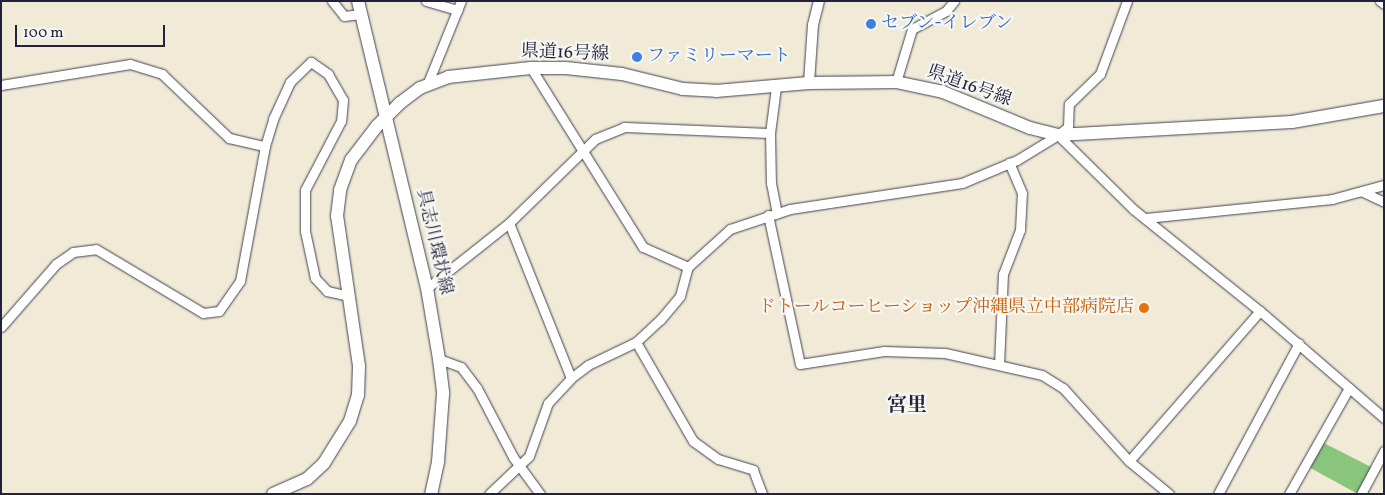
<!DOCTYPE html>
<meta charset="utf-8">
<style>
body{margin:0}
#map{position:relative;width:1385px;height:495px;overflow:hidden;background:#f1ead7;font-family:Vollkorn,"Noto Serif JP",serif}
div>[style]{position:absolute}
.green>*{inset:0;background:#89c57b}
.roads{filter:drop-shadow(0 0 1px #414052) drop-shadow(0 0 1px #414052)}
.minor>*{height:9px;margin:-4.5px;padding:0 4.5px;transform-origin:4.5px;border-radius:4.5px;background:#fff}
.tertiary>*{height:10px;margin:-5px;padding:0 5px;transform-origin:5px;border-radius:5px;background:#fff}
.secondary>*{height:12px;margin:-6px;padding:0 6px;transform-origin:6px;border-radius:6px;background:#fff}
.dots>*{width:14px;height:14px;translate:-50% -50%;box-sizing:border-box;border:2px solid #f6f6f2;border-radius:50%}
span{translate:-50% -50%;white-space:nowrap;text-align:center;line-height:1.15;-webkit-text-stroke:4.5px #f6f6f2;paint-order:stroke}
.shop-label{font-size:18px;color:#366cbe}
.left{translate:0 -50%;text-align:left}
.street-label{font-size:18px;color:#22223b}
.food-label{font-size:18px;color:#c56008}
.right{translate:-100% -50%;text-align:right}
.quarter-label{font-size:20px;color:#22223b;font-weight:700}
.frame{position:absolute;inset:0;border:2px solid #22223b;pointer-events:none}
.scale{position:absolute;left:15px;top:25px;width:150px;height:22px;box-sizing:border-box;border:2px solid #22223b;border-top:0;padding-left:6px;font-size:15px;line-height:18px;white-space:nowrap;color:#22223b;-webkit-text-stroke:4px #f6f6f2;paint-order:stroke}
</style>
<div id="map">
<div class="green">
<i style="clip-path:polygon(1318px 440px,1375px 469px,1358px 494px,1305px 465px)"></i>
</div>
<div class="roads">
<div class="minor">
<i style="left:332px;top:1px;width:19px;rotate:51deg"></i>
<i style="left:344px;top:16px;width:17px;rotate:-7deg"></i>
<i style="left:426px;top:1px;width:33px;rotate:16deg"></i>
<i style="left:1380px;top:1px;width:5px;rotate:37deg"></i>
<i style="left:531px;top:68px;width:211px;rotate:58deg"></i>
<i style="left:643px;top:247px;width:49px;rotate:24deg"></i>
<i style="left:896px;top:82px;width:55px;rotate:-73.2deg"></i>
<i style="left:912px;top:29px;width:38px;rotate:-28deg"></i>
<i style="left:946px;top:11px;width:13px;rotate:-51deg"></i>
<i style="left:1px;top:85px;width:131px;rotate:-9.2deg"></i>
<i style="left:130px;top:64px;width:34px;rotate:17deg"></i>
<i style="left:162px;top:74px;width:93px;rotate:43.7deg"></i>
<i style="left:229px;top:138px;width:37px;rotate:13deg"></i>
<i style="left:427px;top:85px;width:91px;rotate:-68deg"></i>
<i style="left:776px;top:87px;width:46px;rotate:97.4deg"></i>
<i style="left:770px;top:133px;width:50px;rotate:88.9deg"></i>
<i style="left:771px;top:183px;width:31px;rotate:79deg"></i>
<i style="left:1058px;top:135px;width:105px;rotate:44.6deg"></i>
<i style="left:1133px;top:209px;width:163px;rotate:38.8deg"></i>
<i style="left:1260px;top:311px;width:164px;rotate:40.8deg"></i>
<i style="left:1363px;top:192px;width:23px;rotate:25deg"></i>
<i style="left:768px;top:215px;width:152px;rotate:77.9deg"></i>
<i style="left:800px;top:364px;width:85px;rotate:-8.8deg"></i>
<i style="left:884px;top:351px;width:61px;rotate:1.9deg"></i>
<i style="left:945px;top:353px;width:99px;rotate:12.8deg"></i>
<i style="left:1042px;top:375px;width:25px;rotate:32deg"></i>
<i style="left:1063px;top:388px;width:98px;rotate:47.9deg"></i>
<i style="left:1129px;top:461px;width:52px;rotate:39.5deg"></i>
<i style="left:1146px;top:218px;width:187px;rotate:-5.8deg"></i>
<i style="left:1332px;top:199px;width:54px;rotate:-15.1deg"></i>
<i style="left:509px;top:223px;width:167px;rotate:68.2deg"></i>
<i style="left:427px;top:288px;width:105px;rotate:-38.4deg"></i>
<i style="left:509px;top:223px;width:120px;rotate:-44.3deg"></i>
<i style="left:595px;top:139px;width:31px;rotate:-22deg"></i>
<i style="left:624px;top:127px;width:146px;rotate:2.4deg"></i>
<i style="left:1px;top:327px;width:84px;rotate:-48.9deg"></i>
<i style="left:56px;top:264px;width:21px;rotate:-35deg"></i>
<i style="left:73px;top:252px;width:23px;rotate:-7deg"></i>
<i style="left:96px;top:249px;width:125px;rotate:30.9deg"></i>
<i style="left:203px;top:313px;width:16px;rotate:-7deg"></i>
<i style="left:219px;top:311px;width:37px;rotate:-55deg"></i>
<i style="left:240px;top:281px;width:137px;rotate:-79.5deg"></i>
<i style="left:265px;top:146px;width:28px;rotate:-73deg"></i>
<i style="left:273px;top:119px;width:41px;rotate:-65.3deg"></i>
<i style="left:290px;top:82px;width:29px;rotate:-44deg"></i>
<i style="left:311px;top:62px;width:21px;rotate:35deg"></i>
<i style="left:328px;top:74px;width:30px;rotate:60deg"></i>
<i style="left:343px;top:100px;width:21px;rotate:95deg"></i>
<i style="left:341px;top:121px;width:78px;rotate:117.6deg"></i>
<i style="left:305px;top:190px;width:41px;rotate:90deg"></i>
<i style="left:305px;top:231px;width:48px;rotate:78deg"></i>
<i style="left:315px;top:278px;width:18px;rotate:47deg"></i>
<i style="left:327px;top:291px;width:23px;rotate:13deg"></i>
<i style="left:636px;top:342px;width:114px;rotate:60.1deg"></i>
<i style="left:693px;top:441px;width:31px;rotate:36deg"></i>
<i style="left:718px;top:459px;width:37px;rotate:17deg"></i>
<i style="left:753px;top:470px;width:26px;rotate:69deg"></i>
<i style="left:439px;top:359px;width:23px;rotate:20deg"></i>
<i style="left:461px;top:367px;width:26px;rotate:53deg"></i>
<i style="left:477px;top:388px;width:78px;rotate:62.4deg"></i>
<i style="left:513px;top:457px;width:46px;rotate:53.9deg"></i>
<i style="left:999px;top:365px;width:91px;rotate:-87.5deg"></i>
<i style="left:1003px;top:274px;width:47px;rotate:-68.9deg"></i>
<i style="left:1020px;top:230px;width:37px;rotate:-87deg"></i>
<i style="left:1022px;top:193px;width:33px;rotate:-113deg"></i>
<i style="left:1129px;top:461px;width:199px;rotate:-48.9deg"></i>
<i style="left:489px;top:494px;width:55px;rotate:-43.5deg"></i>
<i style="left:529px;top:456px;width:56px;rotate:-70.3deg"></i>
<i style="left:548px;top:403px;width:34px;rotate:-47deg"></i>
<i style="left:571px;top:378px;width:21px;rotate:-37deg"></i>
<i style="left:588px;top:365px;width:53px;rotate:-25.6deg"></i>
<i style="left:636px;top:342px;width:33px;rotate:-43deg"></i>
<i style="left:660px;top:320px;width:31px;rotate:-50deg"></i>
<i style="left:680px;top:296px;width:30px;rotate:-75deg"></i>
<i style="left:688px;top:267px;width:57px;rotate:-42.1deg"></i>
<i style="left:730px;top:229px;width:63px;rotate:-18.4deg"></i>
<i style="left:790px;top:209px;width:174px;rotate:-8.6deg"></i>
<i style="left:962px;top:183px;width:60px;rotate:-22.7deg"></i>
<i style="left:1017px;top:160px;width:48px;rotate:-31.4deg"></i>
<i style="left:1058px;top:135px;width:13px;rotate:-39deg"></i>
<i style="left:1068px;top:127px;width:23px;rotate:-88deg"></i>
<i style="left:1069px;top:104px;width:43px;rotate:-44.1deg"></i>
<i style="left:1100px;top:74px;width:78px;rotate:-69.7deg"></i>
<i style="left:1218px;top:494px;width:171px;rotate:-61.8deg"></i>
<i style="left:1289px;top:494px;width:122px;rotate:-60.5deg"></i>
<i style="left:1361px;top:494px;width:49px;rotate:-61.9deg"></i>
</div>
<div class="tertiary">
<i style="left:809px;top:83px;width:58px;rotate:-86.1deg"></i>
<i style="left:813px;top:25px;width:25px;rotate:-76deg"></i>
</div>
<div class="secondary">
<i style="left:358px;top:1px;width:295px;rotate:76.5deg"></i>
<i style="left:427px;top:288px;width:72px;rotate:80.4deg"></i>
<i style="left:439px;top:359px;width:35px;rotate:83deg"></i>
<i style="left:443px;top:394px;width:68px;rotate:94.2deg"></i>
<i style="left:438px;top:462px;width:33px;rotate:102deg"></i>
<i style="left:273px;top:494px;width:37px;rotate:-24deg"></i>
<i style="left:307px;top:479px;width:23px;rotate:-43deg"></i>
<i style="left:324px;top:463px;width:49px;rotate:-58.2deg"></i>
<i style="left:350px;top:421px;width:27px;rotate:-73deg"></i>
<i style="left:358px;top:395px;width:29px;rotate:-88deg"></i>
<i style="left:359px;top:366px;width:152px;rotate:-98.3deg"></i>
<i style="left:337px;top:216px;width:26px;rotate:-83deg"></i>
<i style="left:340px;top:190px;width:32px;rotate:-70deg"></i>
<i style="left:351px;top:160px;width:43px;rotate:-52.6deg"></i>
<i style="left:377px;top:126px;width:33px;rotate:-45deg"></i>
<i style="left:400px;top:103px;width:25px;rotate:-37deg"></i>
<i style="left:420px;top:88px;width:30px;rotate:-21deg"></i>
<i style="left:448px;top:77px;width:83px;rotate:-6.2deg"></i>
<i style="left:531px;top:68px;width:35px"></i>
<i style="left:566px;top:68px;width:56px;rotate:6.1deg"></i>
<i style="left:622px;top:74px;width:63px;rotate:13.8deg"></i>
<i style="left:683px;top:89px;width:33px;rotate:3deg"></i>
<i style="left:716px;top:91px;width:93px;rotate:-4.9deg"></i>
<i style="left:809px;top:83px;width:87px;rotate:-0.7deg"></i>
<i style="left:896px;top:82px;width:48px;rotate:12deg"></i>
<i style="left:943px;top:92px;width:94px;rotate:22.5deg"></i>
<i style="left:1030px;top:128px;width:29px;rotate:14deg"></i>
<i style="left:1058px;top:135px;width:234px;rotate:-3.2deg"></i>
<i style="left:1292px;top:122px;width:93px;rotate:-9.9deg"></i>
</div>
</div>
<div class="dots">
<i style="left:871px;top:24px;background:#3f7fe0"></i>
<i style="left:637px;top:57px;background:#3f7fe0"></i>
<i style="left:1144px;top:308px;background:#e8710a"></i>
</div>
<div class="shop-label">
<span class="left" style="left:881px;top:24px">セブン-イレブン</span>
<span class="left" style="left:647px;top:57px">ファミリーマート</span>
</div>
<div class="street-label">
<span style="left:565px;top:54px;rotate:2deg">県道16号線</span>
<span style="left:969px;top:87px;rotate:20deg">県道16号線</span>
<span style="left:433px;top:242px;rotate:77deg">具志川環状線</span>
</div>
<div class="food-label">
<span class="right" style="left:1134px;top:308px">ドトールコーヒーショップ沖縄県立中部病院店</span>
</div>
<div class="quarter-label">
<span style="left:907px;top:406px">宮里</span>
</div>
<div class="frame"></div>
<div class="scale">100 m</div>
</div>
